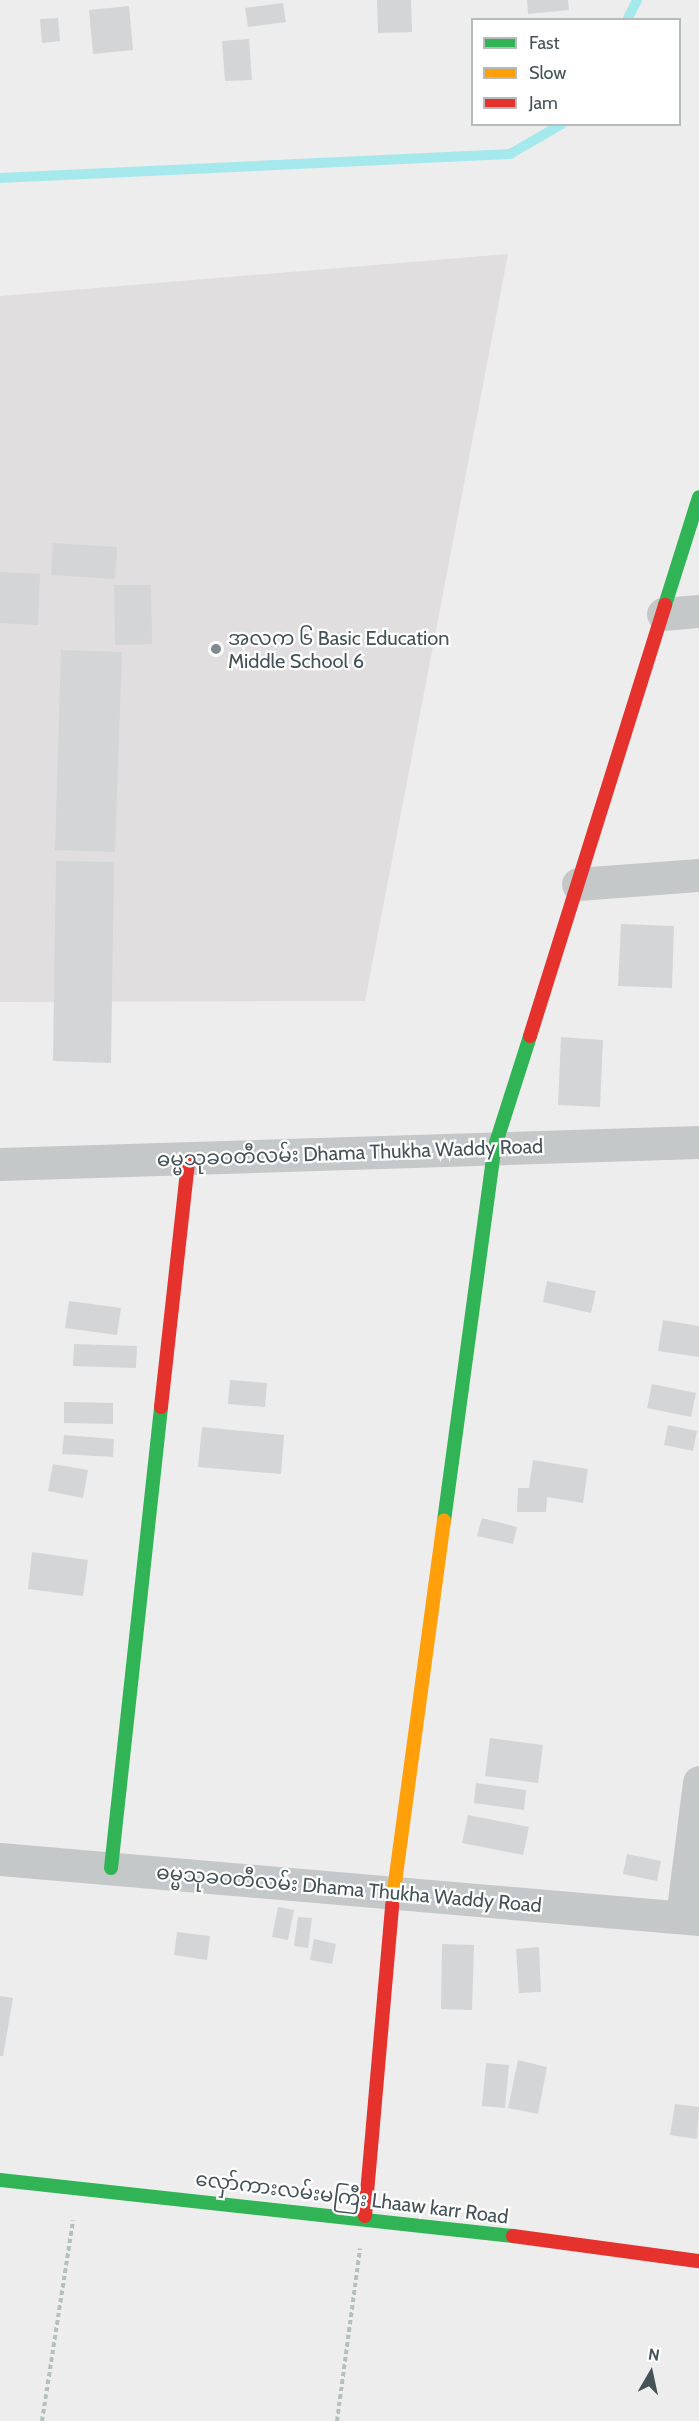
<!DOCTYPE html>
<meta charset="utf-8">
<style>
body{margin:0}
#map{position:relative;width:699px;height:2421px;overflow:hidden;background:#eeeded;font-family:Cabin,"Noto Sans Myanmar",sans-serif}
div>[style]{position:absolute}
.education>*{inset:0;background:#e0dedf}
.stream>*{height:10px;margin:-5px;padding:0 5px;transform-origin:5px;border-radius:5px;background:#a5e9ec}
.building>*{inset:0;background:#d4d5d6}
.path>*{height:4px;margin-top:-2px;transform-origin:0;background:repeating-linear-gradient(90deg,#b3c1ba 0 4.5px,transparent 0 7.5px)}
.street>*{height:33px;margin:-16.5px;padding:0 16.5px;transform-origin:16.5px;border-radius:16.5px;background:#c4c8c9}
.fast>*{height:14px;margin:-7px;padding:0 7px;transform-origin:7px;border-radius:7px;background:#30b455}
.slow>*{height:14px;margin:-7px;padding:0 7px;transform-origin:7px;border-radius:7px;background:#ff9f0a}
.jam>*{height:14px;margin:-7px;padding:0 7px;transform-origin:7px;border-radius:7px;background:#e5322d}
.dots>*{width:16px;height:16px;translate:-50% -50%;box-sizing:border-box;border:3px solid #fff;border-radius:50%}
span{translate:-50% -50%;white-space:nowrap;text-align:center;line-height:1.15;-webkit-text-stroke:4.5px #fff;paint-order:stroke}
.poi-label{font-size:20px;color:#455359}
.left{translate:0 -50%;text-align:left}
.street-label{font-size:20px;color:#455359}
.legend{position:absolute;left:471px;top:18px;width:210px;height:108px;box-sizing:border-box;background:#fff;border:2px solid #b5babd;margin:0;padding:8px 10px;list-style:none;font-size:18px;color:#455359}
.legend li{display:flex;align-items:center;gap:12px;height:30px}
.legend b{width:30px;border:2px solid #b5babd}
.north{position:absolute;left:621px;top:2343px;width:60px;height:60px;-webkit-text-stroke:4px #fff;paint-order:stroke;rotate:9deg;font-size:16px;font-weight:700;line-height:24px;text-align:center;color:#455359}
.north::after{content:'';display:block;margin:auto;width:21px;height:27px;background:#455359;clip-path:polygon(50% 0,100% 100%,50% 72%,0 100%)}
</style>
<div id="map">
<div class="education">
<i style="clip-path:polygon(508px 254px,365px 1001px,0 1002px,0 296px)"></i>
</div>
<div class="stream">
<i style="left:627px;top:20px;width:22px;rotate:-63deg"></i>
<i style="left:0;top:178px;width:511px;rotate:-2.69deg"></i>
<i style="left:510px;top:154px;width:60px;rotate:-30deg"></i>
</div>
<div class="building">
<i style="clip-path:polygon(377px 0,411px 0,412px 32px,378px 33px)"></i>
<i style="clip-path:polygon(527px 0,568px 0,569px 10px,528px 14px)"></i>
<i style="clip-path:polygon(283px 3px,286px 22px,248px 27px,245px 8px)"></i>
<i style="clip-path:polygon(129px 6px,133px 50px,93px 54px,89px 10px)"></i>
<i style="clip-path:polygon(58px 18px,60px 41px,42px 43px,40px 19px)"></i>
<i style="clip-path:polygon(249px 39px,252px 80px,225px 81px,222px 41px)"></i>
<i style="clip-path:polygon(53px 543px,117px 547px,115px 579px,51px 575px)"></i>
<i style="clip-path:polygon(0 572px,40px 574px,38px 625px,0 623px)"></i>
<i style="clip-path:polygon(114px 585px,151px 585px,152px 644px,115px 645px)"></i>
<i style="clip-path:polygon(61px 650px,122px 652px,115px 852px,55px 850px)"></i>
<i style="clip-path:polygon(56px 861px,114px 862px,111px 1063px,53px 1061px)"></i>
<i style="clip-path:polygon(621px 924px,674px 926px,672px 988px,618px 986px)"></i>
<i style="clip-path:polygon(561px 1037px,603px 1040px,600px 1107px,558px 1105px)"></i>
<i style="clip-path:polygon(547px 1281px,596px 1291px,591px 1313px,543px 1302px)"></i>
<i style="clip-path:polygon(69px 1301px,121px 1308px,117px 1335px,65px 1328px)"></i>
<i style="clip-path:polygon(663px 1320px,699px 1326px,699px 1357px,658px 1351px)"></i>
<i style="clip-path:polygon(74px 1344px,137px 1346px,136px 1368px,73px 1366px)"></i>
<i style="clip-path:polygon(230px 1380px,267px 1383px,265px 1407px,228px 1404px)"></i>
<i style="clip-path:polygon(652px 1384px,696px 1393px,691px 1417px,647px 1408px)"></i>
<i style="clip-path:polygon(64px 1402px,113px 1403px,113px 1424px,64px 1423px)"></i>
<i style="clip-path:polygon(668px 1425px,697px 1431px,693px 1451px,664px 1445px)"></i>
<i style="clip-path:polygon(202px 1427px,284px 1435px,281px 1474px,198px 1467px)"></i>
<i style="clip-path:polygon(64px 1435px,114px 1439px,113px 1457px,62px 1454px)"></i>
<i style="clip-path:polygon(533px 1460px,588px 1469px,583px 1503px,547px 1497px,546px 1512px,517px 1512px,518px 1488px,529px 1488px)"></i>
<i style="clip-path:polygon(53px 1464px,88px 1470px,83px 1498px,48px 1491px)"></i>
<i style="clip-path:polygon(482px 1518px,517px 1527px,513px 1544px,477px 1536px)"></i>
<i style="clip-path:polygon(32px 1552px,88px 1560px,83px 1596px,28px 1589px)"></i>
<i style="clip-path:polygon(490px 1738px,543px 1745px,538px 1783px,485px 1776px)"></i>
<i style="clip-path:polygon(476px 1783px,526px 1790px,524px 1810px,474px 1803px)"></i>
<i style="clip-path:polygon(468px 1815px,529px 1827px,523px 1855px,462px 1843px)"></i>
<i style="clip-path:polygon(627px 1854px,661px 1861px,657px 1881px,623px 1874px)"></i>
<i style="clip-path:polygon(278px 1907px,294px 1910px,288px 1940px,272px 1937px)"></i>
<i style="clip-path:polygon(298px 1917px,312px 1918px,308px 1948px,294px 1946px)"></i>
<i style="clip-path:polygon(177px 1932px,210px 1936px,207px 1960px,174px 1955px)"></i>
<i style="clip-path:polygon(314px 1939px,336px 1944px,332px 1964px,310px 1960px)"></i>
<i style="clip-path:polygon(442px 1944px,474px 1945px,472px 2010px,441px 2009px)"></i>
<i style="clip-path:polygon(539px 1947px,541px 1992px,519px 1993px,516px 1949px)"></i>
<i style="clip-path:polygon(0 1996px,13px 1998px,3px 2056px,0 2056px)"></i>
<i style="clip-path:polygon(518px 2060px,547px 2067px,538px 2114px,508px 2108px)"></i>
<i style="clip-path:polygon(486px 2063px,509px 2065px,505px 2108px,482px 2106px)"></i>
<i style="clip-path:polygon(675px 2104px,699px 2107px,697px 2139px,670px 2135px)"></i>
</div>
<div class="path">
<i style="left:42px;top:2421px;width:203px;rotate:-81.2deg"></i>
<i style="left:337px;top:2421px;width:174px;rotate:-82.4deg"></i>
</div>
<div class="street">
<i style="left:663px;top:614px;width:36px;rotate:-5deg"></i>
<i style="left:578px;top:884px;width:121px;rotate:-4.3deg"></i>
<i style="left:0;top:1164px;width:699px;rotate:-1.8deg"></i>
<i style="left:0;top:1859px;width:702px;rotate:4.91deg"></i>
<i style="left:682px;top:1917px;width:136px;rotate:-82.8deg"></i>
</div>
<div class="fast">
<i style="left:665px;top:605px;width:113px;rotate:-72.5deg"></i>
<i style="left:444px;top:1521px;width:378px;rotate:-82.3deg"></i>
<i style="left:495px;top:1146px;width:115px;rotate:-72.3deg"></i>
<i style="left:111px;top:1868px;width:464px;rotate:-83.8deg"></i>
<i style="left:0;top:2180px;width:516px;rotate:6.23deg"></i>
</div>
<div class="slow">
<i style="left:392px;top:1905px;width:388px;rotate:-82.3deg"></i>
</div>
<div class="jam">
<i style="left:530px;top:1036px;width:452px;rotate:-72.6deg"></i>
<i style="left:161px;top:1407px;width:247px;rotate:-83.7deg"></i>
<i style="left:365px;top:2216px;width:312px;rotate:-85deg"></i>
<i style="left:513px;top:2236px;width:188px;rotate:7.7deg"></i>
</div>
<div class="dots">
<i style="left:216px;top:649px;background:#80898d"></i>
</div>
<div class="poi-label">
<span class="left" style="left:228px;top:650px">အလက ၆ Basic Education<br>Middle School 6</span>
</div>
<div class="street-label">
<span style="left:350px;top:1153px;rotate:-2deg">ဓမ္မသုခဝတီလမ်း Dhama Thukha Waddy Road</span>
<span style="left:349px;top:1889px;rotate:5deg">ဓမ္မသုခဝတီလမ်း Dhama Thukha Waddy Road</span>
<span style="left:352px;top:2198px;rotate:7deg">လှော်ကားလမ်းမကြီး Lhaaw karr Road</span>
</div>
<ul class="legend">
<li><b style="height:8px;background:#30b455"></b>Fast</li>
<li><b style="height:8px;background:#ff9f0a"></b>Slow</li>
<li><b style="height:8px;background:#e5322d"></b>Jam</li>
</ul>
<div class="north">N</div>
</div>
